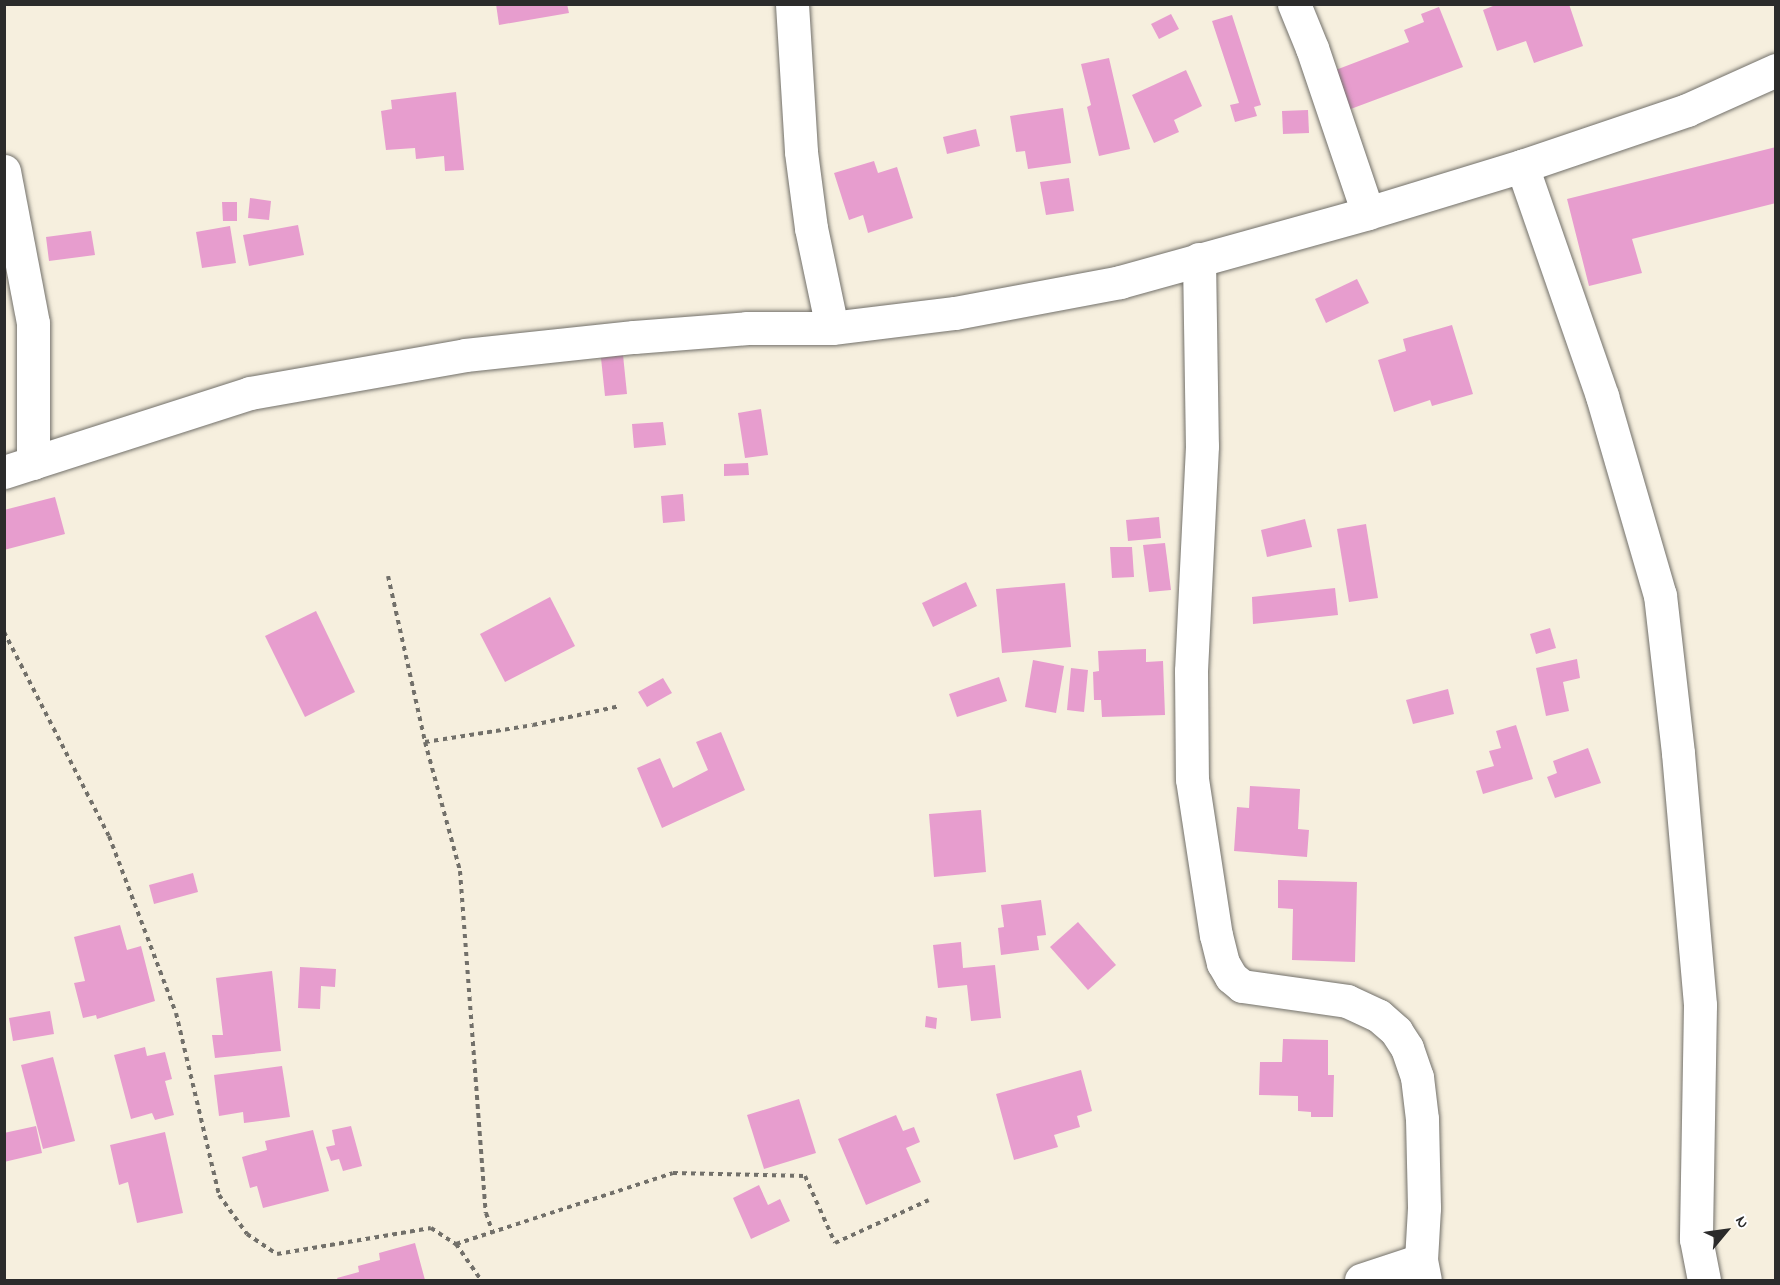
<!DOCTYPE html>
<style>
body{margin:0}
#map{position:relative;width:1780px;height:1285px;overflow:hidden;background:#f6efde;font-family:"Indie Flower",sans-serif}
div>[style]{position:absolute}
.building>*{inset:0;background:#e79dce}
.path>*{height:4px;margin-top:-2px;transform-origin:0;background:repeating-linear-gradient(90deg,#72706a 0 4.5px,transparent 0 9px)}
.roads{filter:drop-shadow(0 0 2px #72706a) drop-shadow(0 0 2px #72706a)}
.minor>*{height:33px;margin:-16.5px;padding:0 16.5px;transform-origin:16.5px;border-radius:16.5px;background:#fff}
span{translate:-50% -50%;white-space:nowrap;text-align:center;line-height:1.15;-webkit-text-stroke:4.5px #fff;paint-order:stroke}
.frame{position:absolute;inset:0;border:6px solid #2b2b2b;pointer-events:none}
.north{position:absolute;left:1696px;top:1201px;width:60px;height:60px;-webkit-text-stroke:4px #fff;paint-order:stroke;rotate:61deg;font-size:16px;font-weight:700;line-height:24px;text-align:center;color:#2b2b2b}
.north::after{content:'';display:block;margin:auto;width:21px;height:27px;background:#2b2b2b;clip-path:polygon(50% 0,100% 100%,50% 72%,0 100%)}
</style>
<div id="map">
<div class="building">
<i style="clip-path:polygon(496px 4px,567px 4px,569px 13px,499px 25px)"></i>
<i style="clip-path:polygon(1498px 4px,1569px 4px,1583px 46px,1534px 63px,1526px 41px,1497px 51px,1483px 10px)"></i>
<i style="clip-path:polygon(1439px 7px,1463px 67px,1348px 110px,1333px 71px,1409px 42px,1404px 30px,1424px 22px,1421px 14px)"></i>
<i style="clip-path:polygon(1171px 14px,1179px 29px,1159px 39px,1151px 24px)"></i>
<i style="clip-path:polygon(1232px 15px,1261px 105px,1254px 107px,1257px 116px,1235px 122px,1230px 105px,1239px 103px,1212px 21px)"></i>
<i style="clip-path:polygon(1109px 58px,1130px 149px,1099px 156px,1087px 107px,1091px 105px,1081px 64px)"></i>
<i style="clip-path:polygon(1186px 70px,1202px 106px,1174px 120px,1179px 132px,1154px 143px,1132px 95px)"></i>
<i style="clip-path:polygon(456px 92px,464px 170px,445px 171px,444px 156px,416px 159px,415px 148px,386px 150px,381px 111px,392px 109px,391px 100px)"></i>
<i style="clip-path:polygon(1063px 108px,1071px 163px,1028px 169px,1025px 151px,1016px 152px,1010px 116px)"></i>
<i style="clip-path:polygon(1308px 110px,1309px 133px,1283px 134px,1282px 111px)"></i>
<i style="clip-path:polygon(976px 129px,980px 146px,947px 154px,943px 137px)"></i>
<i style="clip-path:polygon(1776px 147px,1776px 203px,1632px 239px,1642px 273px,1589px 286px,1567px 199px)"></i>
<i style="clip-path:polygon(874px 161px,878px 173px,897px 167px,913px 218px,868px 233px,863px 215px,849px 220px,834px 173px)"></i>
<i style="clip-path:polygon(1069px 178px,1074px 211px,1046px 215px,1040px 182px)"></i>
<i style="clip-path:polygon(250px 198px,271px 201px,269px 220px,248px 218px)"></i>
<i style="clip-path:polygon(222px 202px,237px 202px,237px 221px,223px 221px)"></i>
<i style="clip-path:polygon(298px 225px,304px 255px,249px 266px,243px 235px)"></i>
<i style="clip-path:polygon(230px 226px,236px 263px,202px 268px,196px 232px)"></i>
<i style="clip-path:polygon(91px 231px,95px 255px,49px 261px,46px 237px)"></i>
<i style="clip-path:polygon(1357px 279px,1369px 303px,1326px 323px,1315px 299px)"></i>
<i style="clip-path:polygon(1452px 325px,1473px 394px,1432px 406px,1430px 400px,1394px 412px,1378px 360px,1406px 351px,1403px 339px)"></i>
<i style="clip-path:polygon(623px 355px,627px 394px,605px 396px,601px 358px)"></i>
<i style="clip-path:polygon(761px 409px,768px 455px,745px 458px,738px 413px)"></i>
<i style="clip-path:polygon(663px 422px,666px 445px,634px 448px,632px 424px)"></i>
<i style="clip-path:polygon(748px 463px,749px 475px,724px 476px,724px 464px)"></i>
<i style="clip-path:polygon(683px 494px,685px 521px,663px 523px,661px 496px)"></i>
<i style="clip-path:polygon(55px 497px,65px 534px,4px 550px,4px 510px)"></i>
<i style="clip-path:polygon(1159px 517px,1161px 538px,1128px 541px,1126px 520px)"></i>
<i style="clip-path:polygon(1305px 519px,1312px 547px,1267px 557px,1261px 530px)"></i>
<i style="clip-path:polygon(1366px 524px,1378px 598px,1349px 602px,1337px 529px)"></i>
<i style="clip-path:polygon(1165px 543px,1171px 590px,1149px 592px,1143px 545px)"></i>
<i style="clip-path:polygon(1110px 547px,1132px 547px,1134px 577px,1112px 578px)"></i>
<i style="clip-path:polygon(966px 582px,977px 606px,933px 627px,922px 603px)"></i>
<i style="clip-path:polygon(1065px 583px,1071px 647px,1002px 653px,996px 589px)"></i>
<i style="clip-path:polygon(1335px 588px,1338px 615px,1253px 624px,1252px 597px)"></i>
<i style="clip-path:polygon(550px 597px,575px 646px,505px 682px,480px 634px)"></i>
<i style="clip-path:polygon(316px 611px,355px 692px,305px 717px,265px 636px)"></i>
<i style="clip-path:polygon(1550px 628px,1556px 648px,1536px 654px,1530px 634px)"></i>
<i style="clip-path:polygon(1146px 649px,1146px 662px,1163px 661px,1165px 715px,1102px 717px,1101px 700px,1094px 700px,1093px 672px,1099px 671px,1098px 651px)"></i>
<i style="clip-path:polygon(1577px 659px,1580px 678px,1563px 682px,1569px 711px,1546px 716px,1536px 668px)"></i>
<i style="clip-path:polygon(1033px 660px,1064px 666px,1056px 713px,1025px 707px)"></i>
<i style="clip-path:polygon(1071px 668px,1088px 670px,1084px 712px,1067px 710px)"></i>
<i style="clip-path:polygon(999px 677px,1007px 701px,957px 717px,949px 694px)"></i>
<i style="clip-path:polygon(663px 678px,672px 693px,647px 707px,638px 692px)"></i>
<i style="clip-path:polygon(1448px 689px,1454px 714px,1413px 724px,1406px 700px)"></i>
<i style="clip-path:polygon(1516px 725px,1533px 779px,1483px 794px,1476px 771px,1494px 766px,1489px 751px,1501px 748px,1496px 731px)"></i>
<i style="clip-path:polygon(721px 732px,745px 790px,662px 828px,637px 768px,660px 758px,673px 788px,708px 770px,696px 742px)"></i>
<i style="clip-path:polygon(1588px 748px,1601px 783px,1555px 798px,1547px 777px,1557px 773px,1553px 761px)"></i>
<i style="clip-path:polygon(1250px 786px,1300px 789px,1298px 829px,1309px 830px,1307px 857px,1234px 851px,1237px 807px,1249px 808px)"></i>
<i style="clip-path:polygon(981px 810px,986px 872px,934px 877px,929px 814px)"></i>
<i style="clip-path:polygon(193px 873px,198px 892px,154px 904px,149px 885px)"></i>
<i style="clip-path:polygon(1278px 880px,1357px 882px,1355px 962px,1292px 960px,1293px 909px,1278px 908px)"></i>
<i style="clip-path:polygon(1041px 900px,1046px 935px,1037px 936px,1039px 950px,1001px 955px,998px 928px,1004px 927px,1001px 905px)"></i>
<i style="clip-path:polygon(1078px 922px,1116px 965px,1088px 990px,1050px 947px)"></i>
<i style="clip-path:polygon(120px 925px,127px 950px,141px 946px,155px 1001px,97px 1019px,96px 1015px,83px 1018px,74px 983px,85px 981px,74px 937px)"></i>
<i style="clip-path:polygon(961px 942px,963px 968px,995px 965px,1001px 1018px,971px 1021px,967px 985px,938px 988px,933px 945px)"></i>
<i style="clip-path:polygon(300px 967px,336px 969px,335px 987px,321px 986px,320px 1009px,298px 1008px)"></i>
<i style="clip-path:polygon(272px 971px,281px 1051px,215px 1058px,212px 1035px,223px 1035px,216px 978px)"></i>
<i style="clip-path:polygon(50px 1011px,54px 1034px,13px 1041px,9px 1018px)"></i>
<i style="clip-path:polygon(926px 1016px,937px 1018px,936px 1029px,925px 1027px)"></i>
<i style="clip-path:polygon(1283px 1039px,1328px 1040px,1328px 1075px,1334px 1075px,1333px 1117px,1311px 1117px,1311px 1112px,1298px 1111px,1298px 1096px,1259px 1095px,1260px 1062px,1282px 1062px)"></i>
<i style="clip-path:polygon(145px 1047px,147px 1056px,165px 1052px,172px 1079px,165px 1081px,174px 1115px,155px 1120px,152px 1113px,131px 1119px,114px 1055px)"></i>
<i style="clip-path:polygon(53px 1057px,75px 1141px,43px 1149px,21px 1065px)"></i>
<i style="clip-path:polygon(282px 1066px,290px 1117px,244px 1123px,243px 1112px,219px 1116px,214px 1075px)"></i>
<i style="clip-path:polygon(1081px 1070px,1092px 1111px,1077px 1116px,1080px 1127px,1054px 1135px,1058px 1147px,1014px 1160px,996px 1094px)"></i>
<i style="clip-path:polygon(799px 1099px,816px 1153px,764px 1169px,747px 1115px)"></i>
<i style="clip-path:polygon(896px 1115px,903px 1131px,914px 1127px,920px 1142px,906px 1148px,921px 1182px,866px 1205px,838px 1139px)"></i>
<i style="clip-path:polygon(36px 1126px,42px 1153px,4px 1162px,4px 1133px)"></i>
<i style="clip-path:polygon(351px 1126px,362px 1166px,343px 1171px,339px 1159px,331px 1161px,326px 1147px,335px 1145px,332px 1130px)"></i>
<i style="clip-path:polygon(313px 1130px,329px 1191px,263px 1208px,257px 1186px,250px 1188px,242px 1157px,267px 1150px,265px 1141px)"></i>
<i style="clip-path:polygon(165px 1132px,183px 1213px,137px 1223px,128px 1182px,119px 1185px,110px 1145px)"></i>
<i style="clip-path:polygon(759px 1185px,768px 1205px,780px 1199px,790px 1221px,751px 1239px,733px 1198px)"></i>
<i style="clip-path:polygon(415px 1243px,425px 1280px,338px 1280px,337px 1278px,359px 1272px,358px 1266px,380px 1260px,379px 1253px)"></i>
</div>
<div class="path">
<i style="left:388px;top:576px;width:170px;rotate:77.4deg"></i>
<i style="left:425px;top:742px;width:134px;rotate:74.8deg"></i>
<i style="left:460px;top:871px;width:343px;rotate:85.7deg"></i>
<i style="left:486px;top:1213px;width:21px;rotate:71deg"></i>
<i style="left:4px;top:632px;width:229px;rotate:62.8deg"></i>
<i style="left:109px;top:836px;width:189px;rotate:69.3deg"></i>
<i style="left:176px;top:1013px;width:187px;rotate:76.7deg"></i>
<i style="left:219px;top:1195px;width:48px;rotate:54.3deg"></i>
<i style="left:247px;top:1234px;width:36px;rotate:34deg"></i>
<i style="left:277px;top:1254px;width:156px;rotate:-9.6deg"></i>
<i style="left:431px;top:1228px;width:30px;rotate:33deg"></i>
<i style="left:456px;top:1244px;width:44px;rotate:55.2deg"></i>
<i style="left:425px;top:742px;width:109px;rotate:-8.9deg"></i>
<i style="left:533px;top:725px;width:89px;rotate:-12.3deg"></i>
<i style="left:456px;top:1244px;width:228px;rotate:-18.1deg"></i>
<i style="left:673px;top:1173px;width:132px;rotate:1.3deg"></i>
<i style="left:805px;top:1176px;width:73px;rotate:65.9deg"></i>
<i style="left:835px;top:1243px;width:103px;rotate:-24.6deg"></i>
</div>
<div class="roads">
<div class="minor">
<i style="left:792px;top:4px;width:148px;rotate:86.5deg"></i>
<i style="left:801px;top:152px;width:77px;rotate:82.5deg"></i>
<i style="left:811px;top:228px;width:102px;rotate:78.1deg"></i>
<i style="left:1294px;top:4px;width:48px;rotate:67.8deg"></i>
<i style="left:1312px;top:48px;width:174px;rotate:71.3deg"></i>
<i style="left:1522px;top:166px;width:244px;rotate:70.8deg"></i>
<i style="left:1602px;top:396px;width:207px;rotate:73.8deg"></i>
<i style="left:1660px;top:595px;width:159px;rotate:83.5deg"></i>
<i style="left:1678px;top:753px;width:253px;rotate:85deg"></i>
<i style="left:1700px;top:1005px;width:234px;rotate:91deg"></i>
<i style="left:1696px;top:1239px;width:42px;rotate:79deg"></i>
<i style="left:4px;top:171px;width:155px;rotate:79.2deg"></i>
<i style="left:33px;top:323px;width:140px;rotate:90deg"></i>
<i style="left:1199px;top:259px;width:187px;rotate:89.1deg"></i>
<i style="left:1202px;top:446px;width:225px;rotate:92.8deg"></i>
<i style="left:1191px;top:671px;width:108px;rotate:89.5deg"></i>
<i style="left:1192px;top:779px;width:158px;rotate:81.3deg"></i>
<i style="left:1216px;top:935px;width:29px;rotate:76deg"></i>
<i style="left:1223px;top:963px;width:16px;rotate:60deg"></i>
<i style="left:1231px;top:977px;width:14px;rotate:39deg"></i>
<i style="left:1242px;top:986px;width:106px;rotate:8.1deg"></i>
<i style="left:1347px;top:1001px;width:35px;rotate:25deg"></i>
<i style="left:1379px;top:1016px;width:23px;rotate:41deg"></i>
<i style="left:1396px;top:1031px;width:20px;rotate:57deg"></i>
<i style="left:1407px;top:1048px;width:31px;rotate:71deg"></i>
<i style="left:1417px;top:1077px;width:42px;rotate:83.2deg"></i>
<i style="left:1422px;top:1119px;width:89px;rotate:88.7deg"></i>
<i style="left:1424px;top:1208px;width:52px;rotate:93.3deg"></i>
<i style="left:1421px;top:1260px;width:20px;rotate:79deg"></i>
<i style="left:4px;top:472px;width:258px;rotate:-17.8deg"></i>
<i style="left:250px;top:393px;width:218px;rotate:-10deg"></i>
<i style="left:465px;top:355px;width:170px;rotate:-6.1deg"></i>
<i style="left:634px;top:337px;width:114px;rotate:-4.5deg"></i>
<i style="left:748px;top:328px;width:84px"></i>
<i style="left:832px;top:328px;width:124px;rotate:-7deg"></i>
<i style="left:955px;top:313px;width:168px;rotate:-10.6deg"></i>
<i style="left:1120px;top:282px;width:257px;rotate:-15.5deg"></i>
<i style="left:1368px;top:213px;width:161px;rotate:-17deg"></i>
<i style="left:1522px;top:166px;width:174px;rotate:-18.7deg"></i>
<i style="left:1687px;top:110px;width:98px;rotate:-24.2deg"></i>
<i style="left:1361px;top:1280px;width:63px;rotate:-18.4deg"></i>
</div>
</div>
<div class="frame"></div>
<div class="north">N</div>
</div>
